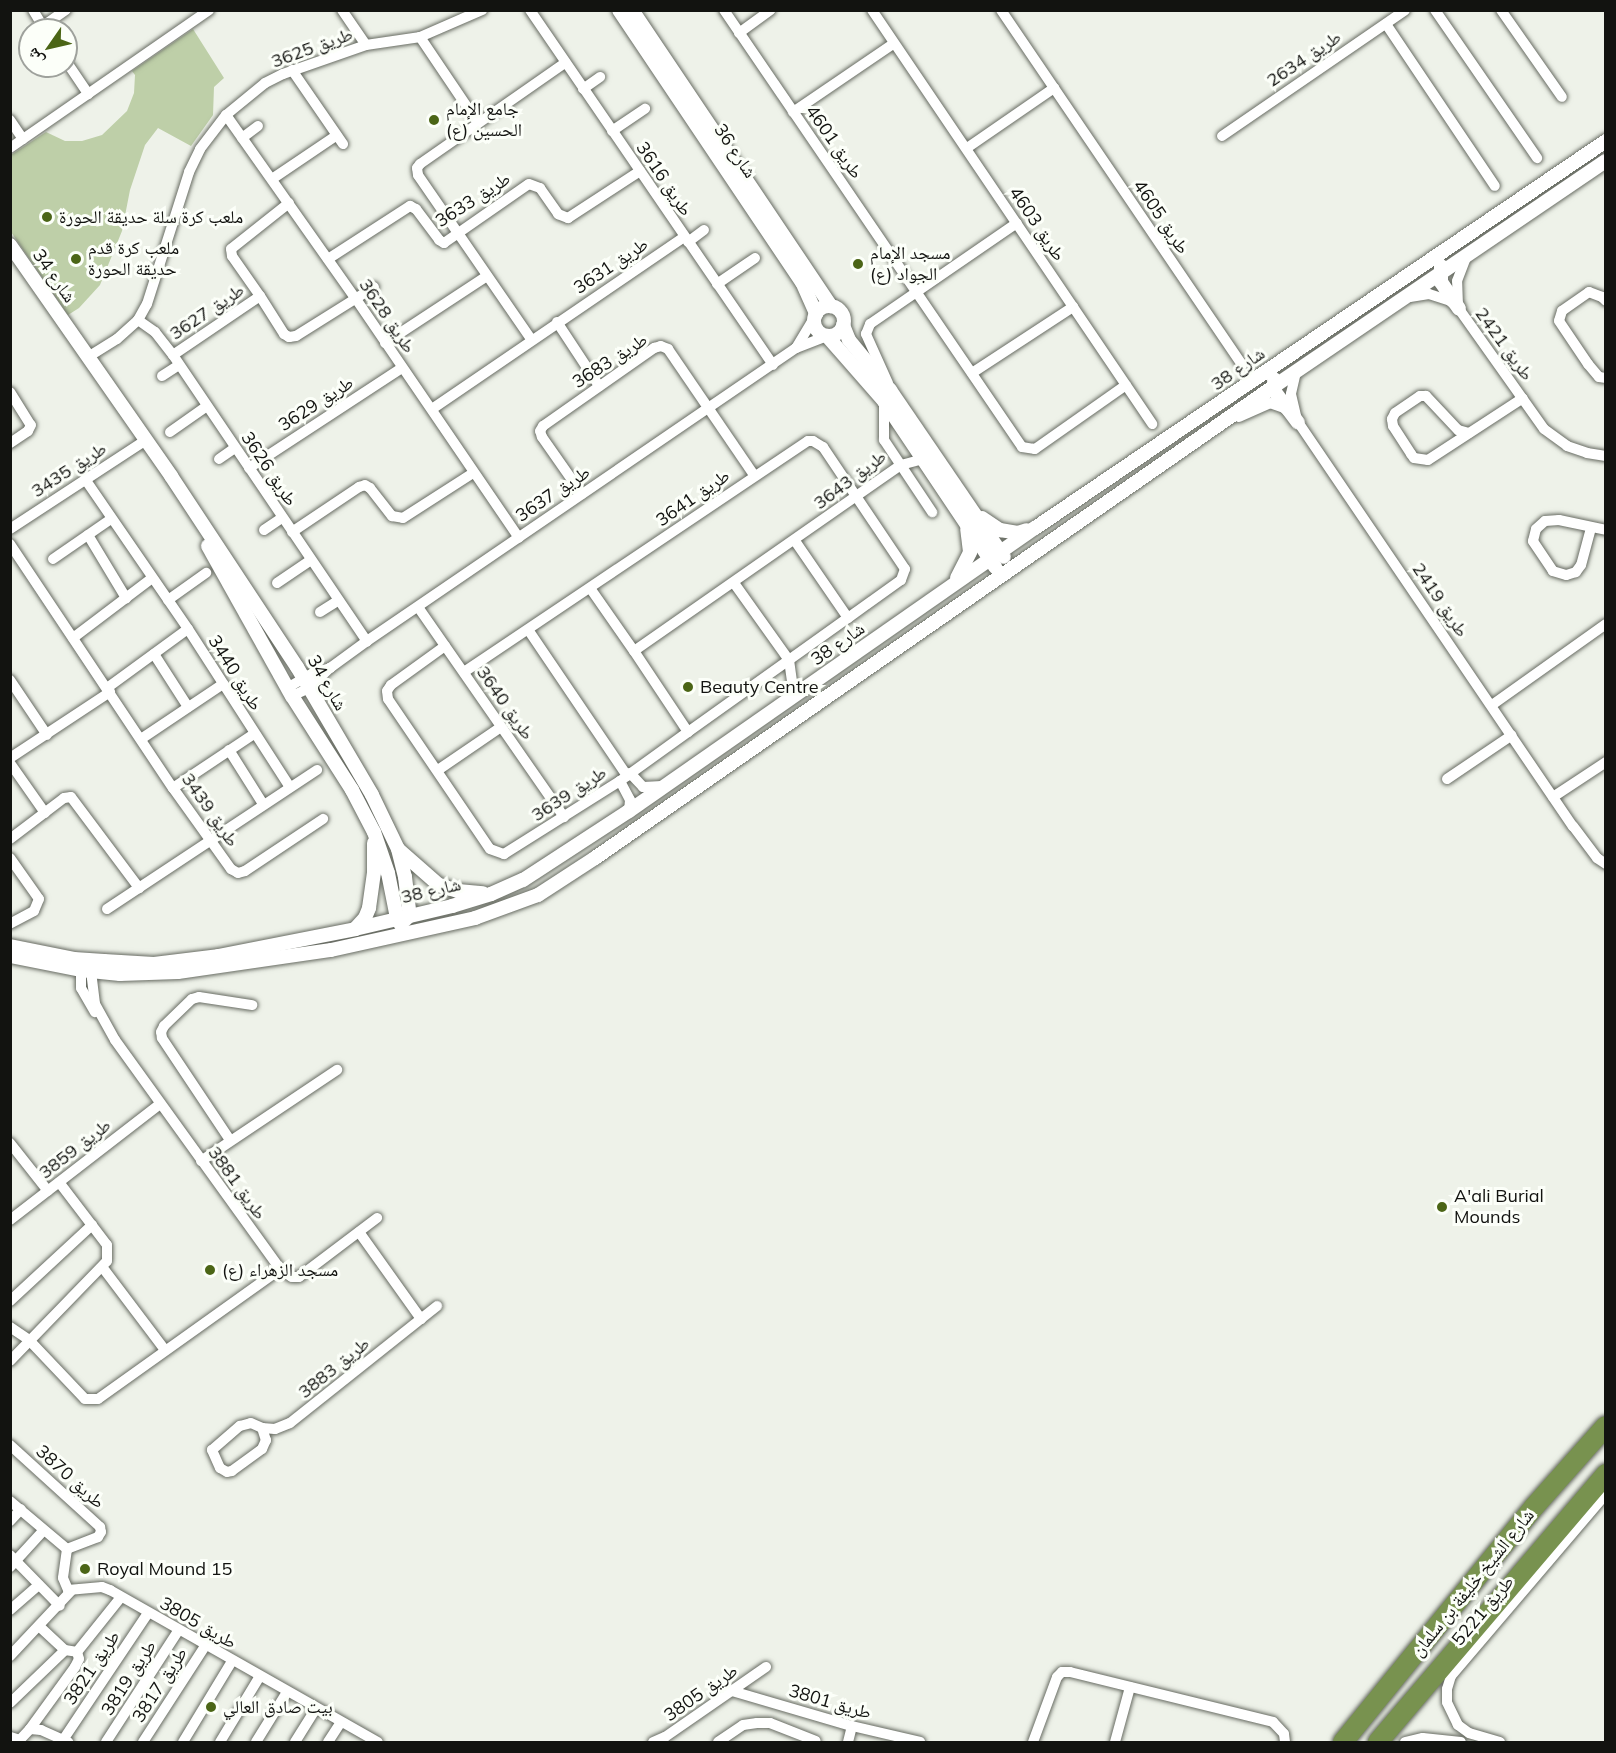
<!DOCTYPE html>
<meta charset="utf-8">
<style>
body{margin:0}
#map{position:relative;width:1616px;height:1753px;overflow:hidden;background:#eef2e9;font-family:Mulish,"Noto Naskh Arabic",sans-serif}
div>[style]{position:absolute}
.green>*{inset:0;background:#becfa8}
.roads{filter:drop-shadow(0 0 2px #676b62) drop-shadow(0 0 2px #676b62)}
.minor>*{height:10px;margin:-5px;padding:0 5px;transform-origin:5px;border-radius:5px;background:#fff}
.tertiary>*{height:14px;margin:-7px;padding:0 7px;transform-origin:7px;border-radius:7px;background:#fff}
.tertiary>.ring{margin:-7px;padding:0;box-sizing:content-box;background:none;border:14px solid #fff;border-radius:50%}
.motorway>*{height:20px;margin:-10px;padding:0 10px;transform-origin:10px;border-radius:10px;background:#78924f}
.dots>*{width:16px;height:16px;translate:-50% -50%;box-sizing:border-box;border:3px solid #fcfff9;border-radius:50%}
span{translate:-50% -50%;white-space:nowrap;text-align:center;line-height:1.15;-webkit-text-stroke:6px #fcfff9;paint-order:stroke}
.street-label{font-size:18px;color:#121310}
.poi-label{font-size:18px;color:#121310}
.left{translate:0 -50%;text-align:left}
.frame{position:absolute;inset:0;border:12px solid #121310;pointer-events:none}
.north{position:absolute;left:18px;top:18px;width:60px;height:60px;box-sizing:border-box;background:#fcfff9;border:2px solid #9ea19c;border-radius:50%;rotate:236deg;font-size:16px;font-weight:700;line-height:24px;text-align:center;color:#121310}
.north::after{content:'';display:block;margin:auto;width:21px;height:27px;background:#4b6516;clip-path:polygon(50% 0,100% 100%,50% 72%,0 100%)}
</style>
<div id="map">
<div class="green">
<i style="clip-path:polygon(193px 29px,224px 78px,214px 87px,213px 115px,191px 146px,158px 128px,145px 145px,130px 190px,122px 231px,100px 285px,79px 308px,68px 315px,11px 232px,11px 155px,46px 132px,65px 141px,82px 141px,102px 135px,127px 111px,134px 93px,135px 75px,132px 71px)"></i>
</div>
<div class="roads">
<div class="minor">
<i style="left:33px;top:10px;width:23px;rotate:59deg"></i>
<i style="left:342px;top:10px;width:42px;rotate:55.6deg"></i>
<i style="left:530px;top:10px;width:430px;rotate:55.6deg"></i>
<i style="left:724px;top:10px;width:529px;rotate:55.71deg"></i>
<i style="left:1022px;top:447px;width:13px;rotate:9deg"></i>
<i style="left:1035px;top:449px;width:111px;rotate:-35.1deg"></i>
<i style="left:872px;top:10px;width:500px;rotate:55.9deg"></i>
<i style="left:1001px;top:10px;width:429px;rotate:55.8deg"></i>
<i style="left:1435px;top:10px;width:180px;rotate:55.4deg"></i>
<i style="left:1501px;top:10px;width:106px;rotate:55deg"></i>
<i style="left:1386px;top:24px;width:195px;rotate:56.1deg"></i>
<i style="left:43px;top:26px;width:28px;rotate:-35deg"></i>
<i style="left:739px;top:33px;width:39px;rotate:-36deg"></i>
<i style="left:420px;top:37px;width:104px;rotate:56deg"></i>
<i style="left:66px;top:61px;width:40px;rotate:56deg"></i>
<i style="left:292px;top:70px;width:90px;rotate:55.4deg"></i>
<i style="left:583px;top:89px;width:21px;rotate:-35deg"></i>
<i style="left:793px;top:112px;width:121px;rotate:-34.2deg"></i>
<i style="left:226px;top:115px;width:225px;rotate:54.8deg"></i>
<i style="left:356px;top:299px;width:289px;rotate:55.7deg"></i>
<i style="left:10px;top:120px;width:23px;rotate:56deg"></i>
<i style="left:612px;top:131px;width:40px;rotate:-34deg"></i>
<i style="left:1222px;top:136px;width:222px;rotate:-34.5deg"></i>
<i style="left:242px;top:138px;width:20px;rotate:-37deg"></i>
<i style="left:10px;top:148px;width:242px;rotate:-34.7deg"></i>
<i style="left:967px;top:148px;width:106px;rotate:-34.6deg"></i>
<i style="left:272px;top:179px;width:78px;rotate:-34.1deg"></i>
<i style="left:688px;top:242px;width:20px;rotate:-37deg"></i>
<i style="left:328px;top:259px;width:98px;rotate:-32.9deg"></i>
<i style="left:410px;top:206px;width:7px;rotate:27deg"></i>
<i style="left:416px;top:209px;width:39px;rotate:53deg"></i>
<i style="left:439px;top:240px;width:6px;rotate:31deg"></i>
<i style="left:444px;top:243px;width:103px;rotate:-34.8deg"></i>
<i style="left:529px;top:184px;width:12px;rotate:20deg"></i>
<i style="left:540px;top:188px;width:32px;rotate:55deg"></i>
<i style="left:558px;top:214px;width:11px;rotate:22deg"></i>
<i style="left:568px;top:218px;width:86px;rotate:-33.1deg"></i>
<i style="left:717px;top:284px;width:46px;rotate:-34.4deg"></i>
<i style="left:260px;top:296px;width:49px;rotate:-125deg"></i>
<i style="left:232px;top:256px;width:7px;rotate:-98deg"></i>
<i style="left:231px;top:249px;width:74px;rotate:-38.4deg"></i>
<i style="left:1410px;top:297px;width:19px;rotate:-9deg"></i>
<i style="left:1429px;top:294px;width:22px;rotate:18deg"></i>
<i style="left:1450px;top:301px;width:12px;rotate:42deg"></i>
<i style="left:1459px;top:309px;width:147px;rotate:54.7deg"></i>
<i style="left:1544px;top:429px;width:29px;rotate:36deg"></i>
<i style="left:1567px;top:446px;width:21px;rotate:19deg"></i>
<i style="left:1587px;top:453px;width:19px;rotate:9deg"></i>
<i style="left:1606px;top:301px;width:6px;rotate:-135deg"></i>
<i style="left:1602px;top:297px;width:14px;rotate:-159deg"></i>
<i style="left:1589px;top:292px;width:33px;rotate:145deg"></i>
<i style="left:1562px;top:311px;width:10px;rotate:107deg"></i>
<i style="left:1559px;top:321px;width:52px;rotate:56deg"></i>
<i style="left:1588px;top:364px;width:17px;rotate:50deg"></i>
<i style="left:1599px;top:377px;width:7px;rotate:8deg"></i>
<i style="left:1458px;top:306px;width:25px;rotate:-92deg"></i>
<i style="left:1457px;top:281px;width:26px;rotate:-69deg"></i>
<i style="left:138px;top:320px;width:21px;rotate:35deg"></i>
<i style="left:155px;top:332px;width:29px;rotate:52deg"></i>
<i style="left:173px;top:355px;width:346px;rotate:55.9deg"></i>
<i style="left:557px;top:322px;width:77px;rotate:56.7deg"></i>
<i style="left:531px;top:339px;width:199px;rotate:-124.6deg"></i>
<i style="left:418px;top:175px;width:7px;rotate:-98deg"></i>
<i style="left:417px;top:168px;width:5px;rotate:-53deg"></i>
<i style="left:420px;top:164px;width:177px;rotate:-34.9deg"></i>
<i style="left:385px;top:343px;width:122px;rotate:-33.3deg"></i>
<i style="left:796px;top:348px;width:35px;rotate:-59deg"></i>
<i style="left:173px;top:355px;width:105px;rotate:-34.1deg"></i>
<i style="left:260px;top:296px;width:45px;rotate:57.7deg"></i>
<i style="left:284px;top:334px;width:6px;rotate:31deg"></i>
<i style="left:289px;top:337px;width:7px;rotate:-8deg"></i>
<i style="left:296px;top:336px;width:92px;rotate:-32.1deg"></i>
<i style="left:88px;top:357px;width:34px;rotate:-32deg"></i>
<i style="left:117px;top:339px;width:28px;rotate:-42deg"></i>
<i style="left:138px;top:320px;width:18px;rotate:-61deg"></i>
<i style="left:147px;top:304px;width:139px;rotate:-72.3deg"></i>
<i style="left:189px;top:172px;width:25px;rotate:-64deg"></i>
<i style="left:200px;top:149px;width:43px;rotate:-52.6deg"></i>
<i style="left:226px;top:115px;width:50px;rotate:-39.4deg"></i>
<i style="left:265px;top:83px;width:20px;rotate:-27deg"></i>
<i style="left:283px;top:74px;width:88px;rotate:-19.3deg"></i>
<i style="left:366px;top:45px;width:55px;rotate:-8.4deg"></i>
<i style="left:420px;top:37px;width:68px;rotate:-23.5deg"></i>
<i style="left:1296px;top:372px;width:23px;rotate:103deg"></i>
<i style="left:1291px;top:394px;width:23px;rotate:77deg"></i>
<i style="left:972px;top:373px;width:121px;rotate:-33.2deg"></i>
<i style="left:162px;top:376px;width:20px;rotate:-33deg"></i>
<i style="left:888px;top:383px;width:54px;rotate:-114.2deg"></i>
<i style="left:866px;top:334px;width:11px;rotate:-68deg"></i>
<i style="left:870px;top:324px;width:178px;rotate:-34.5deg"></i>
<i style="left:10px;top:392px;width:39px;rotate:58deg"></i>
<i style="left:31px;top:425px;width:7px;rotate:117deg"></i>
<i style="left:28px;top:431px;width:22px;rotate:146deg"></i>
<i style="left:884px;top:401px;width:39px;rotate:90deg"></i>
<i style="left:884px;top:440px;width:87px;rotate:56.3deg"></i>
<i style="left:432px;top:409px;width:305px;rotate:-34.3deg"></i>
<i style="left:1239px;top:417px;width:34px;rotate:-24deg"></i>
<i style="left:1270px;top:403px;width:15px;rotate:20deg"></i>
<i style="left:1284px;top:408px;width:20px;rotate:45deg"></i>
<i style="left:1298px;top:422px;width:489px;rotate:55.8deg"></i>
<i style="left:1573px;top:826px;width:40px;rotate:53deg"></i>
<i style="left:1597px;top:858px;width:11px;rotate:34deg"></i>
<i style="left:170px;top:432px;width:45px;rotate:-35.1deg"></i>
<i style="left:1469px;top:433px;width:11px;rotate:-165deg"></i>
<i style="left:1458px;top:430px;width:47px;rotate:-133.3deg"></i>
<i style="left:1426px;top:396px;width:6px;rotate:180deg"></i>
<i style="left:1420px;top:396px;width:30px;rotate:146deg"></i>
<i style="left:1395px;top:413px;width:7px;rotate:117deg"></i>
<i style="left:1392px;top:419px;width:7px;rotate:82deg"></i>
<i style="left:1393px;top:426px;width:33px;rotate:57deg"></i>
<i style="left:1411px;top:454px;width:5px;rotate:53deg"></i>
<i style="left:1414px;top:458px;width:14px;rotate:8deg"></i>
<i style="left:1428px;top:460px;width:113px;rotate:-33.1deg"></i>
<i style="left:219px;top:459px;width:19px;rotate:-35deg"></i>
<i style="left:249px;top:468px;width:183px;rotate:-33.2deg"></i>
<i style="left:85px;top:479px;width:182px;rotate:55.5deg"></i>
<i style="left:188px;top:629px;width:188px;rotate:57.2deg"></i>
<i style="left:582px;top:494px;width:70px;rotate:-125.1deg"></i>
<i style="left:542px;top:437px;width:6px;rotate:-108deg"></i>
<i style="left:540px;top:431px;width:6px;rotate:-59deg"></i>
<i style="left:543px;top:426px;width:136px;rotate:-35.1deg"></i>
<i style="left:654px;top:348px;width:7px;rotate:-16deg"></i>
<i style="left:661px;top:346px;width:8px;rotate:23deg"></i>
<i style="left:668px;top:349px;width:153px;rotate:55.7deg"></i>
<i style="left:1591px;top:528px;width:38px;rotate:105deg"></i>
<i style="left:1581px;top:565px;width:9px;rotate:126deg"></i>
<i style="left:1576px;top:572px;width:10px;rotate:163deg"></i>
<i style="left:1566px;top:575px;width:14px;rotate:-163deg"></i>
<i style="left:1553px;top:571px;width:36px;rotate:-124deg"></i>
<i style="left:1533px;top:541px;width:12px;rotate:-76deg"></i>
<i style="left:1536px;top:529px;width:12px;rotate:-42deg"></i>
<i style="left:1545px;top:521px;width:14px;rotate:-4deg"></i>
<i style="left:1559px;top:520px;width:48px;rotate:12deg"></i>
<i style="left:10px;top:529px;width:163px;rotate:-33.2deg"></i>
<i style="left:264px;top:530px;width:22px;rotate:-34deg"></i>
<i style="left:292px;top:532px;width:81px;rotate:-33.9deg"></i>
<i style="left:359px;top:487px;width:6px;rotate:-18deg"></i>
<i style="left:365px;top:485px;width:6px;rotate:31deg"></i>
<i style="left:370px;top:488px;width:36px;rotate:52deg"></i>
<i style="left:392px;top:516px;width:11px;rotate:10deg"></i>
<i style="left:403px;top:518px;width:83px;rotate:-32.7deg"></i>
<i style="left:88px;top:535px;width:74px;rotate:58.9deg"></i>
<i style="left:10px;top:544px;width:293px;rotate:56.3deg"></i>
<i style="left:173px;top:788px;width:100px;rotate:54.4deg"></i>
<i style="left:231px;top:869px;width:8px;rotate:30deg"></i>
<i style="left:238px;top:873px;width:7px;rotate:-16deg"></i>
<i style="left:245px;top:871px;width:94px;rotate:-33.7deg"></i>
<i style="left:53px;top:559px;width:70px;rotate:-34.6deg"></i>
<i style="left:277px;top:583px;width:41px;rotate:-34.1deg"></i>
<i style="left:734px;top:583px;width:95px;rotate:54.5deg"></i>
<i style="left:789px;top:660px;width:36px;rotate:82deg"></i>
<i style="left:590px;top:588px;width:77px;rotate:55.1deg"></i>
<i style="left:634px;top:651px;width:325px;rotate:-34.9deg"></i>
<i style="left:901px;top:465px;width:24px;rotate:-15deg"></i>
<i style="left:168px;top:600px;width:47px;rotate:-35.4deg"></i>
<i style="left:418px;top:607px;width:256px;rotate:55.2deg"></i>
<i style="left:320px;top:612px;width:22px;rotate:-32deg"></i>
<i style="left:529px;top:631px;width:175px;rotate:55.9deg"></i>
<i style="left:73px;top:638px;width:99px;rotate:-37.2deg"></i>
<i style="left:445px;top:646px;width:67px;rotate:144.2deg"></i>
<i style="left:391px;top:685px;width:7px;rotate:124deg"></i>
<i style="left:387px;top:691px;width:8px;rotate:83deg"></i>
<i style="left:388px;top:699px;width:181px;rotate:55.8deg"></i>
<i style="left:490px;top:849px;width:15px;rotate:20deg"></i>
<i style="left:504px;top:854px;width:137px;rotate:-32.2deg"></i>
<i style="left:620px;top:781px;width:84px;rotate:-35.8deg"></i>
<i style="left:688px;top:732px;width:97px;rotate:-123.7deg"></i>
<i style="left:154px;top:654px;width:63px;rotate:57.3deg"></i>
<i style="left:464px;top:672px;width:414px;rotate:-33.9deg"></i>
<i style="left:808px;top:441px;width:5px"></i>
<i style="left:813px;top:441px;width:12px;rotate:31deg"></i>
<i style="left:823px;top:447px;width:147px;rotate:56.1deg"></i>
<i style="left:905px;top:569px;width:12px;rotate:110deg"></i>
<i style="left:901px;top:580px;width:65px;rotate:144.4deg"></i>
<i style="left:10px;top:680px;width:66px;rotate:56.1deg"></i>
<i style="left:107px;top:688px;width:100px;rotate:-36.1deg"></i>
<i style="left:287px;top:688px;width:30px;rotate:-30deg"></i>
<i style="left:313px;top:673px;width:18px;rotate:-16deg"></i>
<i style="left:292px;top:696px;width:19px;rotate:-25deg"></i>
<i style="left:309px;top:688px;width:29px;rotate:-44deg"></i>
<i style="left:330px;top:668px;width:46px;rotate:-36.1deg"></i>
<i style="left:367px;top:641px;width:520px;rotate:-34.33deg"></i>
<i style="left:796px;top:348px;width:33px;rotate:-21deg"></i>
<i style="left:1492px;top:705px;width:140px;rotate:-35.4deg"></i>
<i style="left:688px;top:732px;width:196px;rotate:-35.5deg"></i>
<i style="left:848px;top:618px;width:93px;rotate:-124.5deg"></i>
<i style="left:141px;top:739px;width:99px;rotate:-33.9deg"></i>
<i style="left:229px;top:750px;width:64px;rotate:57.8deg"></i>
<i style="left:10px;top:758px;width:120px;rotate:-33.4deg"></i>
<i style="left:10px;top:763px;width:61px;rotate:55deg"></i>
<i style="left:438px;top:770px;width:76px;rotate:-34.3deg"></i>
<i style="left:630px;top:773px;width:19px;rotate:47deg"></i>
<i style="left:643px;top:787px;width:19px;rotate:-3deg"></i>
<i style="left:1447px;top:779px;width:78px;rotate:-34.1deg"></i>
<i style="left:620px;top:781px;width:21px;rotate:62deg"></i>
<i style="left:630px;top:800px;width:11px;rotate:95deg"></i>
<i style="left:173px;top:788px;width:97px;rotate:-33.7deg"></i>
<i style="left:1553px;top:797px;width:64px;rotate:-33.4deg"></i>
<i style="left:10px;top:839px;width:68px;rotate:-37.2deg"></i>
<i style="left:64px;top:798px;width:7px;rotate:-8deg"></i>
<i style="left:71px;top:797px;width:114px;rotate:53.2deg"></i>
<i style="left:10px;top:858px;width:50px;rotate:54.7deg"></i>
<i style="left:39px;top:899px;width:13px;rotate:113deg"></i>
<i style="left:34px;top:911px;width:27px;rotate:152deg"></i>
<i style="left:107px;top:909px;width:252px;rotate:-33.5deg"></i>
<i style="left:88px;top:965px;width:7px;rotate:63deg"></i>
<i style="left:91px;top:971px;width:33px;rotate:83deg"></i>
<i style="left:95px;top:1004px;width:41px;rotate:60.9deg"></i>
<i style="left:115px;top:1040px;width:282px;rotate:54.2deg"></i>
<i style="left:280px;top:1269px;width:14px;rotate:34deg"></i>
<i style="left:292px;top:1277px;width:7px"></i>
<i style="left:299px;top:1277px;width:98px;rotate:-37.1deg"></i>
<i style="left:87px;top:966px;width:7px;rotate:146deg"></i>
<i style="left:81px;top:970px;width:18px;rotate:90deg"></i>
<i style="left:81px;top:988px;width:28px;rotate:60deg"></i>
<i style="left:230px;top:1140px;width:123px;rotate:-123.7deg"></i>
<i style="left:162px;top:1038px;width:6px;rotate:-99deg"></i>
<i style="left:161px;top:1032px;width:7px;rotate:-63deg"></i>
<i style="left:164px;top:1026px;width:39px;rotate:-44deg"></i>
<i style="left:192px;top:999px;width:7px;rotate:-16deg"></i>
<i style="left:199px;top:997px;width:54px;rotate:8.6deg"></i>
<i style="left:10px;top:1143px;width:61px;rotate:51.6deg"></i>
<i style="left:201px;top:1161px;width:164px;rotate:-33.8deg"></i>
<i style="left:10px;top:1220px;width:190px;rotate:-37.7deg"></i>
<i style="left:359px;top:1232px;width:107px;rotate:54.5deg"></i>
<i style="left:103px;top:1268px;width:103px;rotate:52.9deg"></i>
<i style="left:10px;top:1301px;width:112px;rotate:-42.8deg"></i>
<i style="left:10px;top:1327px;width:23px;rotate:34deg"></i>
<i style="left:29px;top:1340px;width:81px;rotate:46.5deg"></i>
<i style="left:85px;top:1399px;width:13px"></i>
<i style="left:98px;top:1399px;width:224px;rotate:-35.5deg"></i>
<i style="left:10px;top:1361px;width:139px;rotate:-45.9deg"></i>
<i style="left:107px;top:1261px;width:16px;rotate:-90deg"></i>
<i style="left:107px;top:1245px;width:79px;rotate:-127.3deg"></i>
<i style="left:262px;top:1428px;width:13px;rotate:72deg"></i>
<i style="left:266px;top:1440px;width:10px;rotate:114deg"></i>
<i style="left:262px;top:1449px;width:37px;rotate:144deg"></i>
<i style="left:232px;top:1471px;width:5px;rotate:169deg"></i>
<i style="left:227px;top:1472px;width:8px;rotate:-150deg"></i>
<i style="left:220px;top:1468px;width:20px;rotate:-114deg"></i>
<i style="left:212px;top:1450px;width:37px;rotate:-41deg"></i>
<i style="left:240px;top:1426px;width:11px;rotate:-15deg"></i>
<i style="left:251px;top:1423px;width:12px;rotate:24deg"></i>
<i style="left:262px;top:1428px;width:13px;rotate:4deg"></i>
<i style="left:275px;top:1429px;width:16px;rotate:-22deg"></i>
<i style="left:290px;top:1423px;width:188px;rotate:-38.5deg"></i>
<i style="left:10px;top:1445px;width:122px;rotate:42.3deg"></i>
<i style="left:100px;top:1527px;width:5px;rotate:79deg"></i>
<i style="left:101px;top:1532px;width:6px;rotate:121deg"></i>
<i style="left:98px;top:1537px;width:33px;rotate:159deg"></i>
<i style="left:10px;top:1501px;width:75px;rotate:40.1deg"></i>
<i style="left:67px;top:1549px;width:29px;rotate:98deg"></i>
<i style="left:63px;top:1578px;width:13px;rotate:67deg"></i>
<i style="left:68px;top:1590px;width:34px;rotate:-5deg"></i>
<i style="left:102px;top:1587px;width:9px;rotate:21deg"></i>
<i style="left:110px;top:1590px;width:308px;rotate:29.6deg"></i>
<i style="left:10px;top:1521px;width:16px;rotate:-47deg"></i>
<i style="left:10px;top:1555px;width:71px;rotate:45.6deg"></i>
<i style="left:10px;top:1567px;width:49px;rotate:-47.5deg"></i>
<i style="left:10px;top:1610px;width:38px;rotate:-41deg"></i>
<i style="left:40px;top:1627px;width:34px;rotate:43deg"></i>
<i style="left:77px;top:1652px;width:70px;rotate:-51.3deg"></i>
<i style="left:10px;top:1656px;width:89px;rotate:-46.8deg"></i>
<i style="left:732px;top:1691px;width:125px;rotate:16.3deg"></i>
<i style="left:852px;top:1726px;width:70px;rotate:13.2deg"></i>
<i style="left:10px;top:1703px;width:76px;rotate:-43.9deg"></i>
<i style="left:65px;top:1650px;width:12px;rotate:9deg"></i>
<i style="left:77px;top:1652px;width:7px;rotate:74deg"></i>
<i style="left:79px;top:1659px;width:9px;rotate:117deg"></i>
<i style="left:75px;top:1667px;width:77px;rotate:126deg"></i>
<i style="left:30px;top:1729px;width:18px;rotate:133deg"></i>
<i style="left:30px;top:1729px;width:11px;rotate:5deg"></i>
<i style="left:41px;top:1730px;width:30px;rotate:24deg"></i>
<i style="left:63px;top:1740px;width:153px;rotate:-56.2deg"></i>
<i style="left:106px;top:1742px;width:132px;rotate:-57deg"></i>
<i style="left:143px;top:1742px;width:114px;rotate:-57.1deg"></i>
<i style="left:183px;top:1742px;width:95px;rotate:-58.8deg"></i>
<i style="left:220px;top:1742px;width:77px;rotate:-58.8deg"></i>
<i style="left:256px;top:1742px;width:59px;rotate:-58.2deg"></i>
<i style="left:295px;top:1742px;width:40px;rotate:-58deg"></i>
<i style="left:328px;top:1742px;width:24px;rotate:-57deg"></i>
<i style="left:653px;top:1742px;width:13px;rotate:-23deg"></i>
<i style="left:665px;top:1737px;width:123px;rotate:-34.7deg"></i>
<i style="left:718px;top:1742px;width:30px;rotate:-34deg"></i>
<i style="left:743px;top:1725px;width:14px;rotate:-8deg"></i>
<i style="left:757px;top:1723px;width:13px"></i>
<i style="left:770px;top:1723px;width:49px;rotate:21.4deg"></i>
<i style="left:848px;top:1742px;width:16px;rotate:-76deg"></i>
<i style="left:1033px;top:1742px;width:69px;rotate:-69.7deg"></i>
<i style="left:1057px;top:1677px;width:7px;rotate:-45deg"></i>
<i style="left:1062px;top:1672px;width:8px"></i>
<i style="left:1070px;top:1672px;width:209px;rotate:13.8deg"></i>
<i style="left:1273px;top:1722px;width:16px;rotate:47deg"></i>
<i style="left:1284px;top:1734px;width:8px;rotate:83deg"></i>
<i style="left:1115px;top:1742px;width:57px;rotate:-74.7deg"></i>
<i style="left:1405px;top:1742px;width:18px;rotate:-13deg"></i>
<i style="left:1423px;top:1738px;width:38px;rotate:6deg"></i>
<i style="left:1500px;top:1742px;width:32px;rotate:-164deg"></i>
<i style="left:1469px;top:1733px;width:14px;rotate:-144deg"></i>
<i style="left:1458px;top:1725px;width:25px;rotate:-116deg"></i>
<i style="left:1447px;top:1702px;width:13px;rotate:-90deg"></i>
<i style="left:1447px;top:1689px;width:14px;rotate:-73deg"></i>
<i style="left:1451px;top:1676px;width:239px;rotate:-49.6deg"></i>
</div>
<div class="tertiary">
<i style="left:619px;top:10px;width:328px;rotate:56.1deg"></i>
<i style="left:802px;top:282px;width:35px;rotate:66deg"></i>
<i style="left:632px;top:10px;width:357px;rotate:56.1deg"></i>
<i style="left:10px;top:245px;width:282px;rotate:55.1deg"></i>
<i style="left:171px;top:476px;width:229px;rotate:56.6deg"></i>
<i style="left:297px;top:667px;width:148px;rotate:59.6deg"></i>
<i style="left:372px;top:795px;width:60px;rotate:64.3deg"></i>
<i style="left:398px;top:849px;width:29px;rotate:76deg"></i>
<i style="left:405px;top:877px;width:38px;rotate:83deg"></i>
<i style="left:410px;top:915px;width:8px;rotate:135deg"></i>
<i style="left:1441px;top:266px;width:16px;rotate:90deg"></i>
<i style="left:1441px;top:282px;width:32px;rotate:56deg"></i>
<i class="ring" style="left:814px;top:306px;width:16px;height:16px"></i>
<i style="left:843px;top:325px;width:16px;rotate:68deg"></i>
<i style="left:849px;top:340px;width:65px;rotate:50.6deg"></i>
<i style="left:890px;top:390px;width:202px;rotate:55.7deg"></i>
<i style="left:827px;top:336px;width:86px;rotate:48.8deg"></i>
<i style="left:884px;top:401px;width:200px;rotate:56.2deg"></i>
<i style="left:1274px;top:379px;width:13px;rotate:86deg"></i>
<i style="left:1275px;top:392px;width:38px;rotate:53deg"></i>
<i style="left:982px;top:518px;width:22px;rotate:34deg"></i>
<i style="left:1000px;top:530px;width:18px;rotate:9deg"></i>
<i style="left:1018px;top:533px;width:9px;rotate:-18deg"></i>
<i style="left:208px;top:546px;width:172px;rotate:60.8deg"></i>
<i style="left:292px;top:696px;width:112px;rotate:57.4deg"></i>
<i style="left:352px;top:790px;width:47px;rotate:62.4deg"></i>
<i style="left:374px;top:832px;width:43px;rotate:71.1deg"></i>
<i style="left:388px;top:873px;width:46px;rotate:78.7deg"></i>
<i style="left:397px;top:918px;width:8px;rotate:60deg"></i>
<i style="left:957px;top:578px;width:29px;rotate:-63deg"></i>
<i style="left:970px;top:552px;width:23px;rotate:-97deg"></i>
<i style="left:399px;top:850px;width:53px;rotate:41.2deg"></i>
<i style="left:439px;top:885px;width:20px;rotate:18deg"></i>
<i style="left:458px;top:891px;width:25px;rotate:5deg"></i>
<i style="left:355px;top:929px;width:15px;rotate:-48deg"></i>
<i style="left:365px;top:918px;width:11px;rotate:-68deg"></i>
<i style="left:369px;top:908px;width:36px;rotate:-82deg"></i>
<i style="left:374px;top:872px;width:29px;rotate:-90deg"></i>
<i style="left:10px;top:946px;width:65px;rotate:11.5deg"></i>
<i style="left:74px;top:959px;width:30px;rotate:4deg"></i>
<i style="left:104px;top:961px;width:50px;rotate:3.4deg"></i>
<i style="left:154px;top:964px;width:64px;rotate:-7.1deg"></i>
<i style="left:218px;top:956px;width:140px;rotate:-11.1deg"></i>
<i style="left:355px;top:929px;width:100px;rotate:-13.3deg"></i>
<i style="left:452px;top:906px;width:41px;rotate:-17.1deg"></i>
<i style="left:491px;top:894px;width:35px;rotate:-24deg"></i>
<i style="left:523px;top:880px;width:126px;rotate:-33.1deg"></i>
<i style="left:629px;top:811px;width:495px;rotate:-34.9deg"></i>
<i style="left:1035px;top:528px;width:690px;rotate:-34.13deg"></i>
<i style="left:10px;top:956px;width:72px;rotate:11.2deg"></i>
<i style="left:81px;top:970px;width:39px;rotate:6deg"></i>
<i style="left:120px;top:974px;width:58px;rotate:-2deg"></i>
<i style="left:178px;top:972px;width:155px;rotate:-8.2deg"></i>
<i style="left:331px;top:950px;width:148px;rotate:-12.5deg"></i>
<i style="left:475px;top:918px;width:67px;rotate:-20.1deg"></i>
<i style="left:538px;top:895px;width:68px;rotate:-33deg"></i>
<i style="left:595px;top:858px;width:826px;rotate:-34.79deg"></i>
<i style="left:1273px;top:387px;width:402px;rotate:-34.2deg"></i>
<i style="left:10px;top:1739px;width:9px;rotate:18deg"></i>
</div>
<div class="motorway">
<i style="left:1343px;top:1742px;width:303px;rotate:-50.9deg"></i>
<i style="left:1534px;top:1507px;width:108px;rotate:-48.4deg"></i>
<i style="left:1378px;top:1742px;width:352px;rotate:-49.6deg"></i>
</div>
</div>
<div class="dots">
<i style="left:434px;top:120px;background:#4b6516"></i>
<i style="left:47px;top:217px;background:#4b6516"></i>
<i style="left:76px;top:259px;background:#4b6516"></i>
<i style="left:858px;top:264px;background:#4b6516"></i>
<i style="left:688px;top:687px;background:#4b6516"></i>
<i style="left:1442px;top:1207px;background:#4b6516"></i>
<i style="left:210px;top:1270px;background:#4b6516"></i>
<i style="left:85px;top:1569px;background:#4b6516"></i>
<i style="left:211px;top:1707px;background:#4b6516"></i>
</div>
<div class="street-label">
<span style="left:312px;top:48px;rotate:-20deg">طريق 3625</span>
<span style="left:1304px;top:59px;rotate:-34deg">طريق 2634</span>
<span style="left:834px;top:142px;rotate:55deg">طريق 4601</span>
<span style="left:735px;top:151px;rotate:56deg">شارع 36</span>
<span style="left:664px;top:179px;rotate:56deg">طريق 3616</span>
<span style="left:473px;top:200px;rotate:-33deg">طريق 3633</span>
<span style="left:1161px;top:217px;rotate:56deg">طريق 4605</span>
<span style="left:1037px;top:224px;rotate:56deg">طريق 4603</span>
<span style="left:611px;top:266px;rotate:-34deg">طريق 3631</span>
<span style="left:54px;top:276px;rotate:55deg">شارع 34</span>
<span style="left:207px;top:312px;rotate:-34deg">طريق 3627</span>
<span style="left:387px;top:316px;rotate:56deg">طريق 3628</span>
<span style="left:1504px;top:344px;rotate:54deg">طريق 2421</span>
<span style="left:610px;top:361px;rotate:-33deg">طريق 3683</span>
<span style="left:1238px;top:369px;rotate:-35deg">شارع 38</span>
<span style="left:316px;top:404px;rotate:-33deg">طريق 3629</span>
<span style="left:269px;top:469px;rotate:56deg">طريق 3626</span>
<span style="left:69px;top:470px;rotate:-33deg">طريق 3435</span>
<span style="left:850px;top:480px;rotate:-37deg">طريق 3643</span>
<span style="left:553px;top:494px;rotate:-34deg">طريق 3637</span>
<span style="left:693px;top:498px;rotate:-35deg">طريق 3641</span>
<span style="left:1440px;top:600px;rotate:56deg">طريق 2419</span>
<span style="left:838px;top:644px;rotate:-35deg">شارع 38</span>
<span style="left:235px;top:673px;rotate:58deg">طريق 3440</span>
<span style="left:327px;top:683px;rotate:60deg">شارع 34</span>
<span style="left:505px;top:703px;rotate:55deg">طريق 3640</span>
<span style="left:569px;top:794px;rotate:-33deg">طريق 3639</span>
<span style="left:210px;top:810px;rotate:55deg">طريق 3439</span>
<span style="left:431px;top:891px;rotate:-13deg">شارع 38</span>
<span style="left:75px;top:1149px;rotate:-38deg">طريق 3859</span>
<span style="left:237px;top:1183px;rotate:54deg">طريق 3881</span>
<span style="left:334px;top:1368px;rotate:-39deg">طريق 3883</span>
<span style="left:70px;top:1477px;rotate:42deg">طريق 3870</span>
<span style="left:1473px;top:1583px;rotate:-51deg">شارع الشيخ خليفة بن سلمان</span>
<span style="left:1483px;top:1611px;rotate:-50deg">طريق 5221</span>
<span style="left:198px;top:1623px;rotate:30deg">طريق 3805</span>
<span style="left:92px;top:1668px;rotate:-56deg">طريق 3821</span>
<span style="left:129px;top:1678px;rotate:-57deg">طريق 3819</span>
<span style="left:160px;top:1685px;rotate:-57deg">طريق 3817</span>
<span style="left:701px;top:1693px;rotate:-35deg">طريق 3805</span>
<span style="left:830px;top:1702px;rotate:16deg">طريق 3801</span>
</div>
<div class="poi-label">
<span class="left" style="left:446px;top:120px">جامع الإمام<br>الحسين (ع)</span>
<span class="left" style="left:59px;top:217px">ملعب كرة سلة حديقة الحورة</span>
<span class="left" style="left:88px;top:259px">ملعب كرة قدم<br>حديقة الحورة</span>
<span class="left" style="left:870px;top:264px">مسجد الإمام<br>الجواد (ع)</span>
<span class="left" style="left:700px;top:687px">Beauty Centre</span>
<span class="left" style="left:1454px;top:1207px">A'ali Burial<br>Mounds</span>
<span class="left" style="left:222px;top:1270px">مسجد الزهراء (ع)</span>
<span class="left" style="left:97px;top:1569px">Royal Mound 15</span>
<span class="left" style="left:223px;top:1707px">بيت صادق العالي</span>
</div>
<div class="frame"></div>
<div class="north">ش</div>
</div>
